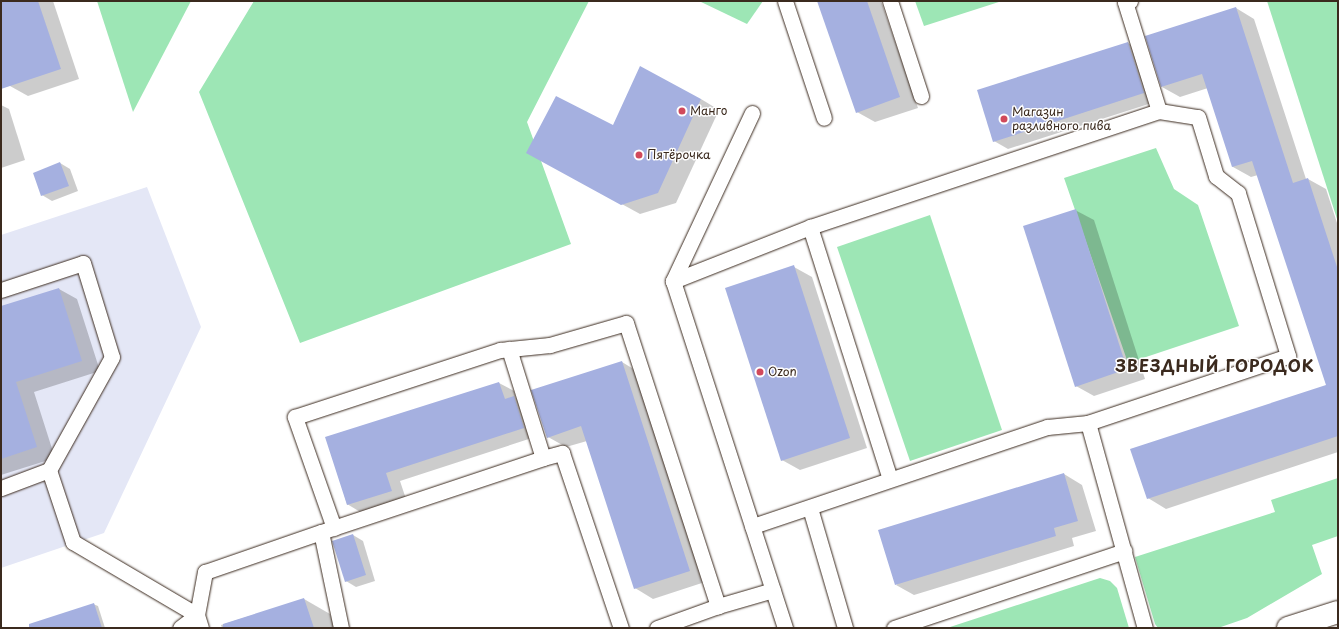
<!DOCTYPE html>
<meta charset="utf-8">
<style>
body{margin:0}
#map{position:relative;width:1339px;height:629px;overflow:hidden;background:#fff;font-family:"Playpen Sans",sans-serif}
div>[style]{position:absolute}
.built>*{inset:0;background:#e4e7f6}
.green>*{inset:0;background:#9de6b5}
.shadow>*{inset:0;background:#0003}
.building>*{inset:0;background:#a5b0e0}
.roads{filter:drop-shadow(0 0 1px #3b2a1e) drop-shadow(0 0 1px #3b2a1e)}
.lane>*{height:15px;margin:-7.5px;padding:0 7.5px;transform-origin:7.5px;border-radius:7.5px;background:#fff}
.secondary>*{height:22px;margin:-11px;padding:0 11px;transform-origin:11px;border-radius:11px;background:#fff}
.dots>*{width:11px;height:11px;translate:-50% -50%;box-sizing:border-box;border:2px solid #fff;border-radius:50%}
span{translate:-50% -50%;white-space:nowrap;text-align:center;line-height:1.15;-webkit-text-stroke:3px #fff;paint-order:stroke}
.poi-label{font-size:12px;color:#3b2a1e}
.left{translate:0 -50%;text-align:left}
.district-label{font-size:16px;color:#3b2a1e;font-weight:700;letter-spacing:1px}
.frame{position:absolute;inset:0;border:2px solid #3b2a1e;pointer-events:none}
</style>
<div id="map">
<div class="built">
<i style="clip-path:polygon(147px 187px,201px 327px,104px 533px,1px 568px,1px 235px)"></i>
</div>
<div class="green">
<i style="clip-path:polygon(97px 1px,191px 1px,133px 112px)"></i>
<i style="clip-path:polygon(254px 1px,589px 1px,527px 122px,571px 244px,300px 343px,199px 92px)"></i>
<i style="clip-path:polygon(699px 1px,763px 1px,747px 24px)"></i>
<i style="clip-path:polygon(915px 1px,1002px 1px,924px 26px)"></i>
<i style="clip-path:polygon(1267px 1px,1338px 1px,1338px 222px)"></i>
<i style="clip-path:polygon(1156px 148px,1174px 189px,1198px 205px,1239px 326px,1128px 363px,1064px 178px)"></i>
<i style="clip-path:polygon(930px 215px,1002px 430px,910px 461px,837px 247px)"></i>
<i style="clip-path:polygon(1338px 478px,1338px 536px,1312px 545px,1322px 574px,1247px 618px,1218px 628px,1158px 628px,1155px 624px,1135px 557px,1275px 512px,1271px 500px)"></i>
<i style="clip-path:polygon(1100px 578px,1110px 581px,1117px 588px,1129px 628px,947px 628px)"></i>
</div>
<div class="shadow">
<i style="clip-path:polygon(1px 1px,53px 1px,79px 79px,28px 96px,10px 86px,1px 60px)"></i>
<i style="clip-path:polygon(818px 1px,881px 1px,918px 108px,875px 122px,857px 112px)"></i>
<i style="clip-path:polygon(1236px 8px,1254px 19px,1306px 179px,1308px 179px,1326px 189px,1338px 226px,1338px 452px,1166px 509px,1148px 498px,1327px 386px,1258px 175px,1251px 177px,1233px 167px,1208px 88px,1180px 97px,1162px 87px)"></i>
<i style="clip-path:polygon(1128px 43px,1142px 51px,1158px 101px,1008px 149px,994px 141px)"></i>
<i style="clip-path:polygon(701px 99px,719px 110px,676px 203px,640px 214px,545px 162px,613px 126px)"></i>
<i style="clip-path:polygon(1px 105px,9px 109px,25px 160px,1px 168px)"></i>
<i style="clip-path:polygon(60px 163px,70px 169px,78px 191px,52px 201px,42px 195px)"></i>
<i style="clip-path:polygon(1075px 210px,1094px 220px,1145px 379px,1094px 396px,1076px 386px)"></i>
<i style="clip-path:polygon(794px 267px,812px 277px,867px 448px,800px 470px,782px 460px)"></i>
<i style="clip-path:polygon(59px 289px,77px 299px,100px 371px,34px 392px,55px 458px,1px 475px,1px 307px)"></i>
<i style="clip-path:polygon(622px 362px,640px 373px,708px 581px,653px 599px,635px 588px,587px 441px,566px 447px,548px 437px)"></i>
<i style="clip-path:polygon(499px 383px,514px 391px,516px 398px,528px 405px,538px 436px,400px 481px,406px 499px,362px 513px,347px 504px,327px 437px)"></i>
<i style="clip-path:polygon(1064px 474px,1082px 485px,1096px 531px,1072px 538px,1074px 546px,914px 595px,896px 585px)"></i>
<i style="clip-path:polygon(353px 535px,363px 541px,375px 581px,356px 587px,346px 581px)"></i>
<i style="clip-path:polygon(304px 599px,330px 614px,335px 628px,222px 628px,221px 625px)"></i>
<i style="clip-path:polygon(93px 604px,98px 606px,105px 628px,45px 628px)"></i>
</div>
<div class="building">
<i style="clip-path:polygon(1px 1px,38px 1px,61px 69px,1px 89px)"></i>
<i style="clip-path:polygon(817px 1px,867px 1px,900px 97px,856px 113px)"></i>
<i style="clip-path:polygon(1236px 7px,1293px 183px,1308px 178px,1338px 270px,1338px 436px,1147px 499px,1130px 449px,1326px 385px,1252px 161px,1232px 167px,1202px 74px,1161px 87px,1145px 36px)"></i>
<i style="clip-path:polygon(1128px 42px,1144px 93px,993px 142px,977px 90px)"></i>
<i style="clip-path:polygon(640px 66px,701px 99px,658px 193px,621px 205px,526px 153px,556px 96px,613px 125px)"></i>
<i style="clip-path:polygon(60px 162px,69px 186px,41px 196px,33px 173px)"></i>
<i style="clip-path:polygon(1076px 209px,1127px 369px,1075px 387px,1023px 226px)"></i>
<i style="clip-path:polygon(794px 265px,850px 438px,781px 461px,725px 288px)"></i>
<i style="clip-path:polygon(59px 288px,82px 361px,16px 382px,37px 447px,1px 459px,1px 306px)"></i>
<i style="clip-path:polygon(622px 361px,690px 571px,634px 589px,581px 426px,547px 438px,531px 390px)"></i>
<i style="clip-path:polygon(499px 382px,505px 399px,514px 396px,524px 428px,386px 473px,392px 491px,347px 505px,325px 437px)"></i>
<i style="clip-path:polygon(1064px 473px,1078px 521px,1054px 528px,1056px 536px,895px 585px,878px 530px)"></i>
<i style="clip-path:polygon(353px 534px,366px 575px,345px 582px,332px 541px)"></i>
<i style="clip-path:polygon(304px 598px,314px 628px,223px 628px,223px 624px)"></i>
<i style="clip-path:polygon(94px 603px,102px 628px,29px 628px,29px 624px)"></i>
</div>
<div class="roads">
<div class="lane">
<i style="left:785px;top:1px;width:123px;rotate:71.6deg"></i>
<i style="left:890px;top:1px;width:100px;rotate:71.9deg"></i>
<i style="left:1130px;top:1px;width:5px;rotate:169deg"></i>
<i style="left:1125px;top:2px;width:114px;rotate:72.7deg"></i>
<i style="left:752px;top:113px;width:186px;rotate:115.2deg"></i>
<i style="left:673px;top:281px;width:365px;rotate:72.1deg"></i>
<i style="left:810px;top:227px;width:264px;rotate:72.4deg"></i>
<i style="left:673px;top:281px;width:147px;rotate:-21.5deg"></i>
<i style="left:810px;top:227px;width:368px;rotate:-18.4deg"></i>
<i style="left:1159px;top:111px;width:39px;rotate:9deg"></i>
<i style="left:1198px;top:117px;width:62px;rotate:73deg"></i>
<i style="left:1216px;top:176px;width:28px;rotate:38deg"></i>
<i style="left:1238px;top:193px;width:170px;rotate:72.9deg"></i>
<i style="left:1288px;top:356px;width:211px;rotate:161.5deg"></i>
<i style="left:1088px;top:423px;width:41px;rotate:174.4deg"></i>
<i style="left:1047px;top:427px;width:311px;rotate:161.4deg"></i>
<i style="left:1px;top:290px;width:86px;rotate:-18.2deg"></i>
<i style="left:83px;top:263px;width:98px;rotate:72.9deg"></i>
<i style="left:112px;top:357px;width:129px;rotate:119.1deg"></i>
<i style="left:49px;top:470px;width:51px;rotate:159.4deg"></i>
<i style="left:509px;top:349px;width:114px;rotate:72.7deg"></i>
<i style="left:1088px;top:423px;width:213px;rotate:74.5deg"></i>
<i style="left:49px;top:470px;width:76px;rotate:71.6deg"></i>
<i style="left:73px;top:542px;width:144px;rotate:30.5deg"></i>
<i style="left:197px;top:615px;width:21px;rotate:143deg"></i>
<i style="left:810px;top:508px;width:125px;rotate:73.7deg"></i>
<i style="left:334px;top:528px;width:118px;rotate:-109.4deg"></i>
<i style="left:295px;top:417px;width:216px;rotate:-18.1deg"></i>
<i style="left:500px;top:350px;width:50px;rotate:-5.7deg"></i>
<i style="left:550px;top:345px;width:79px;rotate:-16.1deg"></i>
<i style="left:626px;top:323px;width:298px;rotate:72deg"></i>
<i style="left:321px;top:532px;width:234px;rotate:-18.4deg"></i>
<i style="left:543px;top:458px;width:20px;rotate:-15deg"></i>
<i style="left:562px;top:453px;width:185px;rotate:71.4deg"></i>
<i style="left:201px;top:628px;width:14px;rotate:-107deg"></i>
<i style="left:197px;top:615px;width:44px;rotate:-79.5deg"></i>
<i style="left:205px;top:572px;width:123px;rotate:-19deg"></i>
<i style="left:321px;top:532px;width:98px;rotate:78.2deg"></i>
<i style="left:657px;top:628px;width:65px;rotate:-19.8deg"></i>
<i style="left:718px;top:606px;width:57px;rotate:-16.2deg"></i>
<i style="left:894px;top:628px;width:243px;rotate:-18.5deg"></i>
</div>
<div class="secondary">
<i style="left:1288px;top:628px;width:52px;rotate:-17.7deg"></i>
</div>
</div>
<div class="dots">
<i style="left:682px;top:111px;background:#d1495b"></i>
<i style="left:1004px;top:119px;background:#d1495b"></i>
<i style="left:639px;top:155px;background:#d1495b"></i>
<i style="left:760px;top:372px;background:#d1495b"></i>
</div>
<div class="poi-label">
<span class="left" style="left:690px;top:111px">Манго</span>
<span class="left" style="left:1012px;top:119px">Магазин<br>разливного пива</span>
<span class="left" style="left:647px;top:155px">Пятёрочка</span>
<span class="left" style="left:768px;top:372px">Ozon</span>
</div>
<div class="district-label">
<span style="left:1215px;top:365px">ЗВЕЗДНЫЙ ГОРОДОК</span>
</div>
<div class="frame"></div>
</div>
